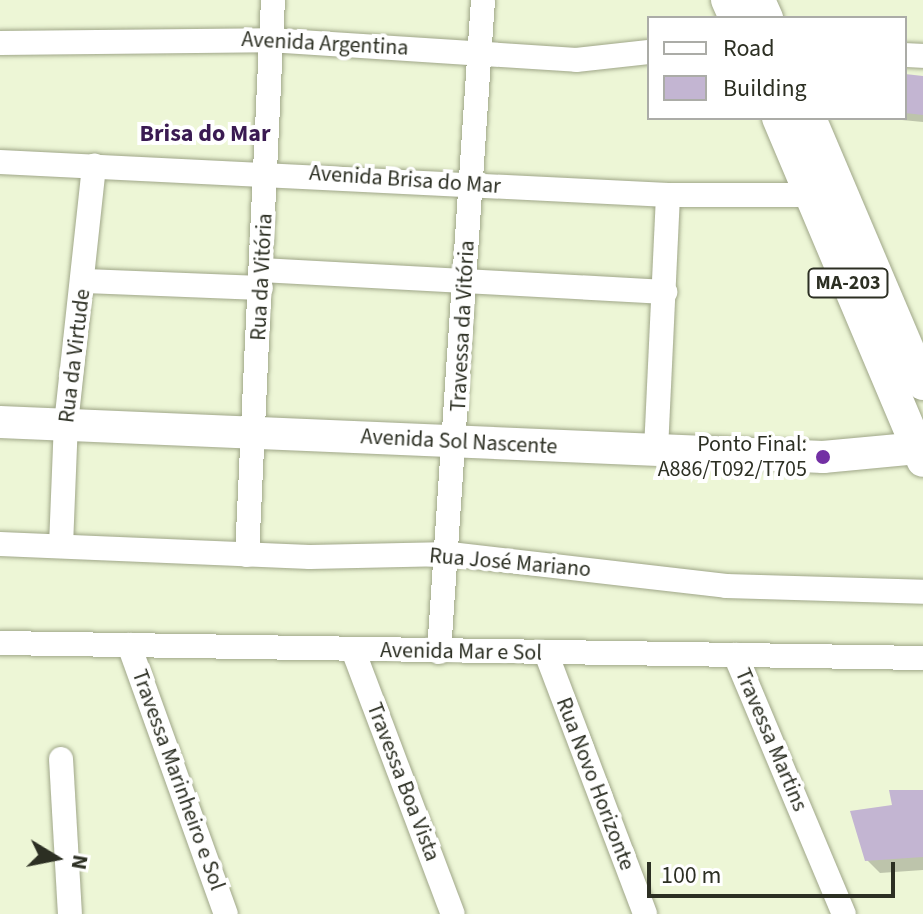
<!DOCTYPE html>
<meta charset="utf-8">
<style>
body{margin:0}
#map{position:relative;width:923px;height:914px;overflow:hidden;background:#edf6d6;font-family:"Source Sans 3",sans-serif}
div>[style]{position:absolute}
.shadow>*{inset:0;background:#0003}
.building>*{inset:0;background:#c3b5d2}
.roads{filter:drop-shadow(0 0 2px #9fa688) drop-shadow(0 0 2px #9fa688)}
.minor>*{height:24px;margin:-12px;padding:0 12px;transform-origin:12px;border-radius:12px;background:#fff}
.major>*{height:32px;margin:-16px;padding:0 16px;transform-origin:16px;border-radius:16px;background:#fff}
.dots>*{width:22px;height:22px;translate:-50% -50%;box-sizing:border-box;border:4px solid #fff;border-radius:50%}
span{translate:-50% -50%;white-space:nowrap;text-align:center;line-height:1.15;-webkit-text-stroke:8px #fff;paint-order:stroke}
.shield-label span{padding:2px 6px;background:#fff;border:2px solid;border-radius:6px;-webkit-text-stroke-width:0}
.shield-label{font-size:20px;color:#2c2f23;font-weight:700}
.street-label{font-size:22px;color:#2c2f23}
.poi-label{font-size:22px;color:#2c2f23}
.right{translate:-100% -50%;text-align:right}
.neighbourhood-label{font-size:24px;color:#3a1a52;font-weight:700}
.legend{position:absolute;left:647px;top:16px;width:260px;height:104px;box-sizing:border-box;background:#fff;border:2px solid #abaca7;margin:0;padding:10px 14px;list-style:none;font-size:24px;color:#2c2f23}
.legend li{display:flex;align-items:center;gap:16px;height:40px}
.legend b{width:40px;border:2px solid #abaca7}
.north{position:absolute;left:16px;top:818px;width:80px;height:80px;-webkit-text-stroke:6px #fff;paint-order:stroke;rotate:100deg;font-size:22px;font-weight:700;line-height:32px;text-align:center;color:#2c2f23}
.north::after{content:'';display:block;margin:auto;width:28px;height:36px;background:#2c2f23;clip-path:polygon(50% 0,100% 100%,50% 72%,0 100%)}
.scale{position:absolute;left:647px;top:862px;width:248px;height:36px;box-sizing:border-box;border:4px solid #2c2f23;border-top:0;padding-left:10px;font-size:24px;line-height:28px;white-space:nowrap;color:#2c2f23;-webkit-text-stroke:6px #fff;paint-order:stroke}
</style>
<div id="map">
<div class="shadow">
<i style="clip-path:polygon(905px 76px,923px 78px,923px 122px,881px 118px,905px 118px)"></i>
<i style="clip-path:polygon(923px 794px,923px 870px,880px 873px,867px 860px,894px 807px)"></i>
</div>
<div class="building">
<i style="clip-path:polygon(905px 74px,923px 76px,923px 115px,905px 113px)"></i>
<i style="clip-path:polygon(889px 790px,923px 790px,923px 857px,865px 861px,850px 811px,892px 805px)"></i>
</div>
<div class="roads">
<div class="minor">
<i style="left:0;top:43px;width:269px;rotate:-0.6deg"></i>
<i style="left:269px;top:40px;width:308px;rotate:3.7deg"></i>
<i style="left:576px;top:60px;width:73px;rotate:-6.3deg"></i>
<i style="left:905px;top:55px;width:18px;rotate:3deg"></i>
<i style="left:0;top:162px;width:669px;rotate:2.83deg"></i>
<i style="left:668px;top:195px;width:142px"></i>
<i style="left:261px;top:270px;width:405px;rotate:3.1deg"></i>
<i style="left:85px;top:281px;width:176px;rotate:2.3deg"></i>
<i style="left:656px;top:450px;width:255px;rotate:-87.3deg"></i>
<i style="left:0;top:544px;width:310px;rotate:2.4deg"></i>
<i style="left:310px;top:557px;width:140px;rotate:-1.2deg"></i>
<i style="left:450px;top:554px;width:278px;rotate:6.6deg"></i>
<i style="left:726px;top:586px;width:197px;rotate:1.7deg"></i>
<i style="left:61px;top:546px;width:122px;rotate:-87.7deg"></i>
<i style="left:66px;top:424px;width:260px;rotate:-83.8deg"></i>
<i style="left:247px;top:555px;width:556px;rotate:-87.32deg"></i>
<i style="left:0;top:643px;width:923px;rotate:0.93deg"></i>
<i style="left:129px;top:645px;width:286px;rotate:70.2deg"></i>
<i style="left:353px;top:650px;width:282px;rotate:69.3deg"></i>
<i style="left:439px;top:652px;width:653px;rotate:-86.14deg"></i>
<i style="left:546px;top:653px;width:279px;rotate:69.2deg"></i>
<i style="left:735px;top:655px;width:281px;rotate:67.2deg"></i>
<i style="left:61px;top:759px;width:155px;rotate:86.7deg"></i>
</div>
<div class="major">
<i style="left:727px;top:0;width:20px;rotate:66deg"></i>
<i style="left:759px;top:0;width:20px;rotate:66deg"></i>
<i style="left:778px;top:118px;width:372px;rotate:67.1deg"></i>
<i style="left:810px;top:118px;width:289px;rotate:67deg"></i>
<i style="left:0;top:422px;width:824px;rotate:2.44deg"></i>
<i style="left:823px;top:457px;width:95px;rotate:-5.4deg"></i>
</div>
</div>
<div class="dots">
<i style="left:823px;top:457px;background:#7330a4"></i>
</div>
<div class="shield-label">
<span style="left:848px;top:283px">MA-203</span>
</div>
<div class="street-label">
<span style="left:325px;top:44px;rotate:3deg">Avenida Argentina</span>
<span style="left:405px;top:180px;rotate:4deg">Avenida Brisa do Mar</span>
<span style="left:262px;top:277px;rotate:-87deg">Rua da Vitória</span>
<span style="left:463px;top:326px;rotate:-87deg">Travessa da Vitória</span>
<span style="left:75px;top:356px;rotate:-83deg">Rua da Virtude</span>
<span style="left:459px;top:442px;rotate:3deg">Avenida Sol Nascente</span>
<span style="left:510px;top:563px;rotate:5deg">Rua José Mariano</span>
<span style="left:461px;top:652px;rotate:1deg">Avenida Mar e Sol</span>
<span style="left:771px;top:740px;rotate:67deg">Travessa Martins</span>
<span style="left:178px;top:780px;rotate:70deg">Travessa Marinheiro e Sol</span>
<span style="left:403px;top:782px;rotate:69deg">Travessa Boa Vista</span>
<span style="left:595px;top:784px;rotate:69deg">Rua Novo Horizonte</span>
</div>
<div class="poi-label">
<span class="right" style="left:807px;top:457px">Ponto Final:<br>A886/T092/T705</span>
</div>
<div class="neighbourhood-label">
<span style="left:205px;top:134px">Brisa do Mar</span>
</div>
<ul class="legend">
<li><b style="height:10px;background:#fff"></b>Road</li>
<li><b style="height:22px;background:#c3b5d2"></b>Building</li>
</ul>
<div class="north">N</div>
<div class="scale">100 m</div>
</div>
